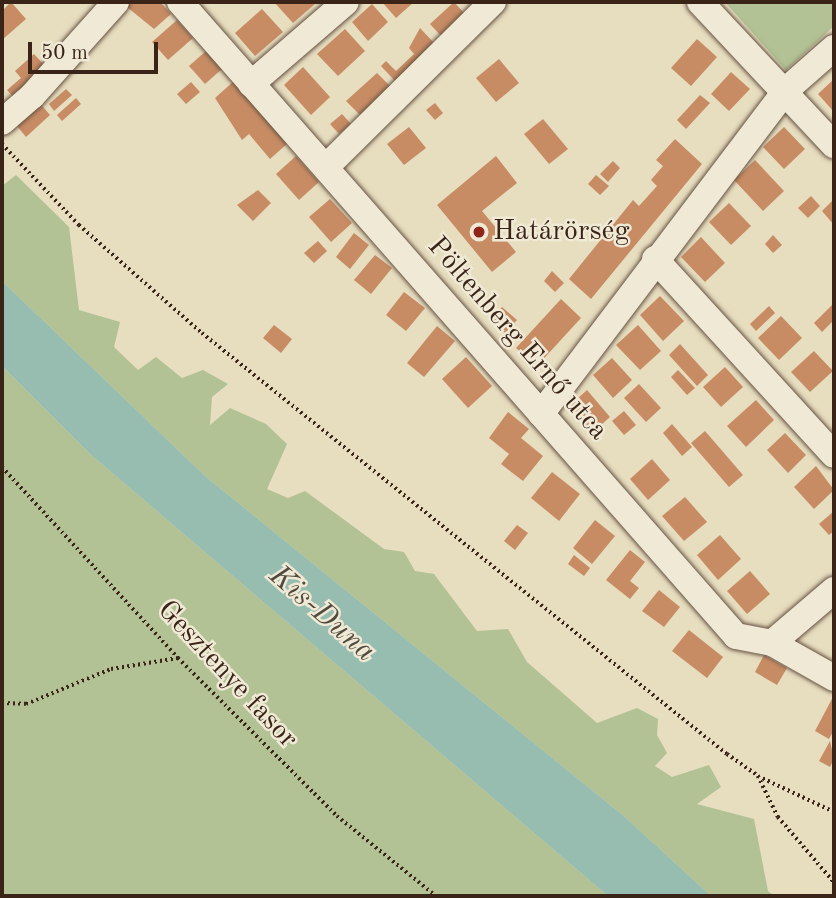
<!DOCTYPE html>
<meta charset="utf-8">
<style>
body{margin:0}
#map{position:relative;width:836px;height:898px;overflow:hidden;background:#e7ddbf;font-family:"Old Standard TT",serif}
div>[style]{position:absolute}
.green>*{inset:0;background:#b2c294}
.water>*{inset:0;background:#97bcb0}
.building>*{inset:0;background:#c88c65}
.path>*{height:3.5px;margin-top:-1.75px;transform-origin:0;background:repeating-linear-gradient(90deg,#3a2418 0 2px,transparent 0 5.5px)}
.roads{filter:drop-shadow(0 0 2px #655242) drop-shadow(0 0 2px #655242)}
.minor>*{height:26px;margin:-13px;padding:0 13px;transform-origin:13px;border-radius:13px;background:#efe9d5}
.dots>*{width:19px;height:19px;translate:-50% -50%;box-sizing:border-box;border:4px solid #efe9d5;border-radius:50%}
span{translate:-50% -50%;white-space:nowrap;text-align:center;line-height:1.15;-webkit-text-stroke:5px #efe9d5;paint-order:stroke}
.poi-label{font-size:28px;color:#3a2418}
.left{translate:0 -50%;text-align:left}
.street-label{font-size:28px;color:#3a2418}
.water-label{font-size:30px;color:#514a3e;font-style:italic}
.frame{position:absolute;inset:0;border:4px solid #3a2418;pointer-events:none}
.scale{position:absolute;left:28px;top:42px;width:130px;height:32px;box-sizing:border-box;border:4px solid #3a2418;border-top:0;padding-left:9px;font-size:21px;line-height:24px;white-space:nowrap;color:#3a2418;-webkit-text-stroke:5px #efe9d5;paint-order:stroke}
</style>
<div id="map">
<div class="green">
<i style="clip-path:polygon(725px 2px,834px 2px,834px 26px,786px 70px)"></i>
<i style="clip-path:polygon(16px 175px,69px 227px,79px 310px,120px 322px,114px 347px,138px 370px,156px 357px,182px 378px,203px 370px,228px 384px,212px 397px,210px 425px,230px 408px,266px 424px,287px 444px,267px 489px,288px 498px,305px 491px,384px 549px,404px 552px,415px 571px,434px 574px,477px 631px,508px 629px,527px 662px,597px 723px,637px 708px,658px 719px,657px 735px,667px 753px,655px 766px,672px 777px,709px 765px,721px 787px,697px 804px,754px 819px,768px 891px,774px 896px,711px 896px,625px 817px,205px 476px,2px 281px,2px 186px)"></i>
<i style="clip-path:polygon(2px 366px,90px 454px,608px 896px,2px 896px)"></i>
</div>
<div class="water">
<i style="clip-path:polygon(2px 281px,205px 476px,625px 817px,711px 896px,608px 896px,90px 454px,2px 366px)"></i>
</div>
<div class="building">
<i style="clip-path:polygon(11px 2px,26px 19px,2px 40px,2px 11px)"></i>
<i style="clip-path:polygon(160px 2px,171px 14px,154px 29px,122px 3px)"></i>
<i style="clip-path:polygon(274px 2px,312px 2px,315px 4px,293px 23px)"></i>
<i style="clip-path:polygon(382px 2px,414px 2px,396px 18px)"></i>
<i style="clip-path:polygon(454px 2px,466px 15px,442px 37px,430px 24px)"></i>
<i style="clip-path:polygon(372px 4px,388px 22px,368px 41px,352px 22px)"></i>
<i style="clip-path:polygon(262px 9px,283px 32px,255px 56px,235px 33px)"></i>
<i style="clip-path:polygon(177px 20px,193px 38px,168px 60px,152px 42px)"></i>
<i style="clip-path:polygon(420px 28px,435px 44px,395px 81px,381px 66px,386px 61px,396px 71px,414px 54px,409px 48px)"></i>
<i style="clip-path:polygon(345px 29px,365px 51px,338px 76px,317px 54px)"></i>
<i style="clip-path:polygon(697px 39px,717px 57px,691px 86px,671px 68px)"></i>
<i style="clip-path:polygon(206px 51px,222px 69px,205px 84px,189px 66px)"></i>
<i style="clip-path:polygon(34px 54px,47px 68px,17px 101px,7px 90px,21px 78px,15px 71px)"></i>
<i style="clip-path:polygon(499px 59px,519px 83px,496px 102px,476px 78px)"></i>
<i style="clip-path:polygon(303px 67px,330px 97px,311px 115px,284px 85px)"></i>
<i style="clip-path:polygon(731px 72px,750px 89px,729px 111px,711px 94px)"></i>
<i style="clip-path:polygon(377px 73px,391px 87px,360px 115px,346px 101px)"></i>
<i style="clip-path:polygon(834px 79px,834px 112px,818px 94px)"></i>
<i style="clip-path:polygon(234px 81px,288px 143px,270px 159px,249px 134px,242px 140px,215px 98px)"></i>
<i style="clip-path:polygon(191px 82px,200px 92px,186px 104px,177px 94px)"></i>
<i style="clip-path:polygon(66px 89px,72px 95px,54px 111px,49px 104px)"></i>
<i style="clip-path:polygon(700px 95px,710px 103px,686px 129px,677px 120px)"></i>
<i style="clip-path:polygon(76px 98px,81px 104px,62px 121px,57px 115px)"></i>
<i style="clip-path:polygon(37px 100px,50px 115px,26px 137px,13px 121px)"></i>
<i style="clip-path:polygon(435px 103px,443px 113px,435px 120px,426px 110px)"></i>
<i style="clip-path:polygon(342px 114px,351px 124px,339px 134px,330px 124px)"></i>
<i style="clip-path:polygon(543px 119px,568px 149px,549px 164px,524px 134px)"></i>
<i style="clip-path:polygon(409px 127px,426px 148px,404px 165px,387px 144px)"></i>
<i style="clip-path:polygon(784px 127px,805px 149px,784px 169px,763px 147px)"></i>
<i style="clip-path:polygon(675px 139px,702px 164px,591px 299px,569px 279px,633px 200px,639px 206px,657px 186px,651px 180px,663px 166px,656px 160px)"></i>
<i style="clip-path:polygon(296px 156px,319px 182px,299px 200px,276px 174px)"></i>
<i style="clip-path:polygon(496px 156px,517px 183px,482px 211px,516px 252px,492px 272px,437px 205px)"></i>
<i style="clip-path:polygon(755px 160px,784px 191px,763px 211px,734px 180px)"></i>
<i style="clip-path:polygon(613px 161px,620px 168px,608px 182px,600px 174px)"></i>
<i style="clip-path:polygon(596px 175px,609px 186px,600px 195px,588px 184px)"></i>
<i style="clip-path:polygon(258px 190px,271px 203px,253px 221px,237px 205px)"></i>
<i style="clip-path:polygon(811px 196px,820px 206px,808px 218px,798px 208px)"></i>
<i style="clip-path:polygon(330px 199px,352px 223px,331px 242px,309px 217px)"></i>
<i style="clip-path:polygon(834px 199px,834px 225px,822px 211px)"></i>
<i style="clip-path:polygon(729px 203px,751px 226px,731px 245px,709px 222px)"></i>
<i style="clip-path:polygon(354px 233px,369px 245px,350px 269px,336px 257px)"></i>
<i style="clip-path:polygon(773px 235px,782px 245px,773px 253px,765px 244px)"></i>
<i style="clip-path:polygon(701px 237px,725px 263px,705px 282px,681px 257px)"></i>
<i style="clip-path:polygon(318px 241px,327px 251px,314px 263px,304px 253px)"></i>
<i style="clip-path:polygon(375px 255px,392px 268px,371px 294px,354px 280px)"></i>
<i style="clip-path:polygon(552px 271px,564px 283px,555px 292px,544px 281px)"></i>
<i style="clip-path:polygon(404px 292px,425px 308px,406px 331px,386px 315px)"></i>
<i style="clip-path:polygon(660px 296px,684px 321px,663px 341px,640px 315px)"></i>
<i style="clip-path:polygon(561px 299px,581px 318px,537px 366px,516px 348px)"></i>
<i style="clip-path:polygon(834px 303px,834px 320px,822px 332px,814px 323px)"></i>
<i style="clip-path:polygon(769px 306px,775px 313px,756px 331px,750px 324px)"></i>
<i style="clip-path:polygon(502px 307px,517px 320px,505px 333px,490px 320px)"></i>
<i style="clip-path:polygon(781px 316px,802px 338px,779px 360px,758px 338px)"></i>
<i style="clip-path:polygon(274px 325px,292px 339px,281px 353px,263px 338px)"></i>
<i style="clip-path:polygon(638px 325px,661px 351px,640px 370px,616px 345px)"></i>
<i style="clip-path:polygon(437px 326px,455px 341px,424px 377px,407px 363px)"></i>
<i style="clip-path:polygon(680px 344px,708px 375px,697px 386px,669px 355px)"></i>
<i style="clip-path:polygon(814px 351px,833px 371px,810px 392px,791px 372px)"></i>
<i style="clip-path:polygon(466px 357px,492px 386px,468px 408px,442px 379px)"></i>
<i style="clip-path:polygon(612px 358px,632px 380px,613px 398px,593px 375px)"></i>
<i style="clip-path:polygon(725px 367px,743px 387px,721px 407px,703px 387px)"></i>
<i style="clip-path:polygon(678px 370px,695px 388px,687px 395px,671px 377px)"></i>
<i style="clip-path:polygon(639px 384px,661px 408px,646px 422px,624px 398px)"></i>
<i style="clip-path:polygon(587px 390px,610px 417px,591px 434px,568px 407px)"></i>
<i style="clip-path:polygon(756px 400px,774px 420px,746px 447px,727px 426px)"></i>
<i style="clip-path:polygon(624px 411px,636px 425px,624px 435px,612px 421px)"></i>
<i style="clip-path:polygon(508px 412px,529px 429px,521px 438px,543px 456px,523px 481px,501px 464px,509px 454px,489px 438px)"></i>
<i style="clip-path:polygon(672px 424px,692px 447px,682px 456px,663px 433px)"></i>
<i style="clip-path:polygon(705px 431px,743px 475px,729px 487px,691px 443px)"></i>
<i style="clip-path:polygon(785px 433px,806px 455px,788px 473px,767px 450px)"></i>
<i style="clip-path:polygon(652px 459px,670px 480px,648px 500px,630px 479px)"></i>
<i style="clip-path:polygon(816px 466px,834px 490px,814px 509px,794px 487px)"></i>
<i style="clip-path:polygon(552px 472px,580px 494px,559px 521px,531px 498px)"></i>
<i style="clip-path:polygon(685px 497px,707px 522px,684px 541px,662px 516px)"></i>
<i style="clip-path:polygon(834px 511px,834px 531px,829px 535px,819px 524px)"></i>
<i style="clip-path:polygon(595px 520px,615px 536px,592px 564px,573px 548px)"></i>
<i style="clip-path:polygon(517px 525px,528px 533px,515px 550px,504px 541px)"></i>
<i style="clip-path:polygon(720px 535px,741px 559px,718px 580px,697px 555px)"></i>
<i style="clip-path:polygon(630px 550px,645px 562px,630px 581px,639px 588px,630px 599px,606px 580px)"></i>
<i style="clip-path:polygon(574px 555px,590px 568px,584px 576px,568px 564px)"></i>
<i style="clip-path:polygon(750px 571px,770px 594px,747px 614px,727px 591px)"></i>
<i style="clip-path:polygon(659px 590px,680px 607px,664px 627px,642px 611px)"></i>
<i style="clip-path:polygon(689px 630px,723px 657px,707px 678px,672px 651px)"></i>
<i style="clip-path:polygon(764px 655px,787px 668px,777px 685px,755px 672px)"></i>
<i style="clip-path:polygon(834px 695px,834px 730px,829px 739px,815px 731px)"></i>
<i style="clip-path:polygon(830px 741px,834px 759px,830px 767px,819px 761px)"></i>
</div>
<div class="path">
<i style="left:2px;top:144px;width:112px;rotate:46.5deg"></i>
<i style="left:79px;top:225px;width:164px;rotate:41.3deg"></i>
<i style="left:202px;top:333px;width:673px;rotate:38.73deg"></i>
<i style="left:727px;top:754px;width:38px;rotate:35deg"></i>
<i style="left:758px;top:776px;width:84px;rotate:25.3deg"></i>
<i style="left:2px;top:467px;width:260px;rotate:47.3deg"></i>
<i style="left:178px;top:658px;width:224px;rotate:44.8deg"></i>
<i style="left:337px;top:816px;width:127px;rotate:38.9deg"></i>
<i style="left:2px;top:703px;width:24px;rotate:2deg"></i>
<i style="left:26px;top:704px;width:92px;rotate:-22.4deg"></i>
<i style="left:111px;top:669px;width:68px;rotate:-9.3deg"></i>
<i style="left:758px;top:776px;width:46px;rotate:64deg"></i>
<i style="left:778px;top:817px;width:86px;rotate:49.3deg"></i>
</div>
<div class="roads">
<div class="minor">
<i style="left:180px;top:2px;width:843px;rotate:48.75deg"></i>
<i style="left:736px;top:636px;width:37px;rotate:11deg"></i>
<i style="left:772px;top:643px;width:71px;rotate:29.4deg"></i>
<i style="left:700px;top:2px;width:196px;rotate:46.9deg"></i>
<i style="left:251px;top:84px;width:125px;rotate:-40.8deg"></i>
<i style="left:2px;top:122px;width:40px;rotate:-41deg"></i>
<i style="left:32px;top:96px;width:126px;rotate:-48.2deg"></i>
<i style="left:326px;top:167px;width:235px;rotate:-44.7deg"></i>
<i style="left:655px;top:259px;width:265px;rotate:47.6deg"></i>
<i style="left:541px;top:414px;width:405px;rotate:-52.9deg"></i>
<i style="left:785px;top:91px;width:65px;rotate:-41.3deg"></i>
<i style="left:772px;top:643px;width:82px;rotate:-40.5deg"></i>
</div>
</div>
<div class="dots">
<i style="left:479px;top:232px;background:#8f2418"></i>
</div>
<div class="poi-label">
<span class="left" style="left:493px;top:232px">Határörség</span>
</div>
<div class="street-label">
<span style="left:517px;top:339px;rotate:49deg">Pöltenberg Ernő utca</span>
<span style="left:227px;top:675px;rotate:47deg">Gesztenye fasor</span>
</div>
<div class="water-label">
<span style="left:322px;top:614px;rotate:41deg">Kis-Duna</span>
</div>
<div class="frame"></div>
<div class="scale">50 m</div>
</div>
